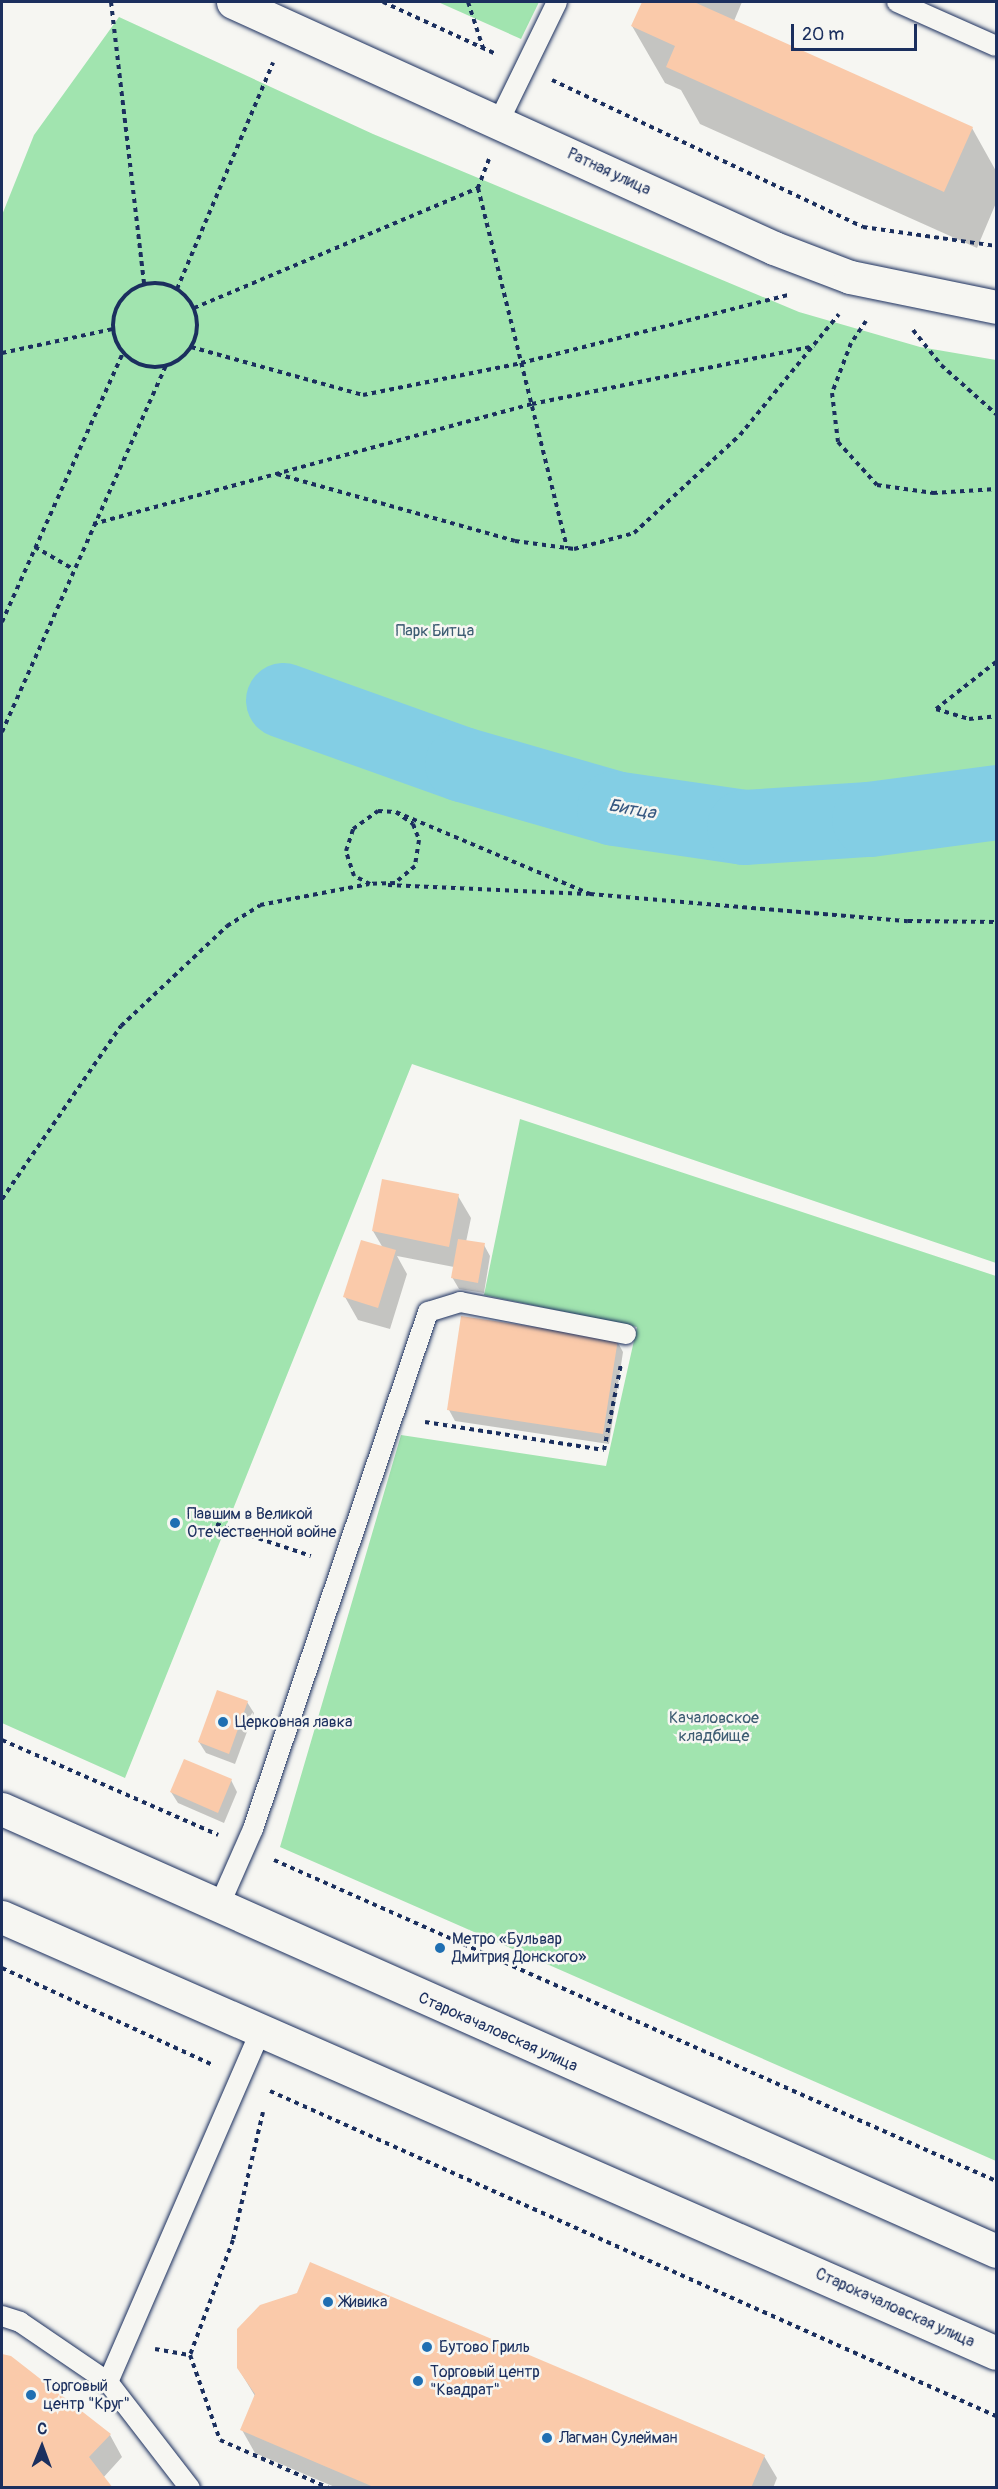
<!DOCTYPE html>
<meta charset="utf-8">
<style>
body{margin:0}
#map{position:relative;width:998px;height:2489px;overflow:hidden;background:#f6f6f2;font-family:Pangolin,sans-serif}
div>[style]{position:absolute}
.green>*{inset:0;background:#a1e4af}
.shadow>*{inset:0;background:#0003}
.river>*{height:75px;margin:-37.5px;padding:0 37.5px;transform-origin:37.5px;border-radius:37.5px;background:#83cee4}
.building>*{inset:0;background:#facaaa}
.path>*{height:4px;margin-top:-2px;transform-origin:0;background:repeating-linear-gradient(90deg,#1b2f5e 0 4.5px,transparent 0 9px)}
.path>.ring{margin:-2px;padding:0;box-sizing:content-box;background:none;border:4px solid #1b2f5e;border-radius:50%}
.roads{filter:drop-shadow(0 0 2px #1b2f5e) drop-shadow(0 0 2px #1b2f5e)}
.service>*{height:20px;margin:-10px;padding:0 10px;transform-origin:10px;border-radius:10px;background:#f6f6f2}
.minor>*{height:33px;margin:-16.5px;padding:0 16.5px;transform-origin:16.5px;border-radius:16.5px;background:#f6f6f2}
.tertiary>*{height:33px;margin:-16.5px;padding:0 16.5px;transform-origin:16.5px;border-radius:16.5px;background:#f6f6f2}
.dots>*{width:16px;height:16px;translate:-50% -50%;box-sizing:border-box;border:3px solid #f6f6f2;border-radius:50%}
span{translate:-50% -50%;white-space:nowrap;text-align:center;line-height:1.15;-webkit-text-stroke:5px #f6f6f2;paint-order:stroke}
.street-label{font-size:16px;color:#1b2f5e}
.park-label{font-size:16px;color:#3c5c72}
.poi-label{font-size:16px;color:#1b2f5e}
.left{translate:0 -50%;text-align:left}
.water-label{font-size:18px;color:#355780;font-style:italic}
.frame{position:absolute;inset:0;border:3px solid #1b2f5e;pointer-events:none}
.north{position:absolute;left:12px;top:2417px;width:60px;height:60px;-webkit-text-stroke:4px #f6f6f2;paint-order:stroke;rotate:1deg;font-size:16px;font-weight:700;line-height:24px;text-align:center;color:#1b2f5e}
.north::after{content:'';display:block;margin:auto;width:21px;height:27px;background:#1b2f5e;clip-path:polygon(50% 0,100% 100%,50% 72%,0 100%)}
.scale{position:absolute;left:791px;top:24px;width:126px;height:27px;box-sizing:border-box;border:3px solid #1b2f5e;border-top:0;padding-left:8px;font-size:18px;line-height:21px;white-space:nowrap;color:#1b2f5e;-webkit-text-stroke:4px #f6f6f2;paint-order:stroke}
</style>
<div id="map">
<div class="green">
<i style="clip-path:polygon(438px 2px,539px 2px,521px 39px)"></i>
<i style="clip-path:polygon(119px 17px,373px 134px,799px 312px,920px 347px,996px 360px,996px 1263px,412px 1064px,125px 1778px,2px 1723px,2px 215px,34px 135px)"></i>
<i style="clip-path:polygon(520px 1119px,996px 1276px,996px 2161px,280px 1847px,401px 1435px,606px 1466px,637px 1327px,484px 1295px)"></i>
</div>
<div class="shadow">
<i style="clip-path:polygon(644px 2px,742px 2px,734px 21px,972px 128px,996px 171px,996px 203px,977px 248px,700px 124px,681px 90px,665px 83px,632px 26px)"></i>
<i style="clip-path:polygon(458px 1196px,471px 1218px,466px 1242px,484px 1245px,490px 1256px,484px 1293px,459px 1289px,452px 1277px,454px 1267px,397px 1256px,407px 1274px,390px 1329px,358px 1320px,345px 1297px,383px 1248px,373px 1231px)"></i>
<i style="clip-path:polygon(617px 1341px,623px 1352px,609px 1444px,455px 1421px,449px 1410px)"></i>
<i style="clip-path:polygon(247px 1702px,254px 1713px,235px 1764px,206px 1753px,199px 1742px)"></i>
<i style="clip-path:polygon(231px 1780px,237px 1792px,224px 1823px,178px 1803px,171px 1792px)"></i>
<i style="clip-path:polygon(2px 2355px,10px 2358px,110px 2435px,122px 2457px,102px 2479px,108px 2488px,2px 2488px)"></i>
<i style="clip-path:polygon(238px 2368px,764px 2456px,777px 2478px,773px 2488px,337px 2488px,255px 2453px,242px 2430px,255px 2396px)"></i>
</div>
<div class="river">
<i style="left:283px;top:700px;width:190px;rotate:19.7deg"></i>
<i style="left:462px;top:764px;width:158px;rotate:16.1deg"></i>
<i style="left:614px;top:808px;width:131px;rotate:8.3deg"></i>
<i style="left:744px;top:827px;width:125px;rotate:-3.7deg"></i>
<i style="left:869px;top:819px;width:128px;rotate:-7.6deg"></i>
</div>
<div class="building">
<i style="clip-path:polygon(642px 2px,694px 2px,973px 127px,944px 192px,666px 67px,675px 46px,631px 26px)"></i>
<i style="clip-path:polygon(382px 1179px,459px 1194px,449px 1247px,372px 1231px)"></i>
<i style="clip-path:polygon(458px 1239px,485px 1243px,478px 1283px,451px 1278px)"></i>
<i style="clip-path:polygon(361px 1240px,396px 1250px,378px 1308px,343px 1297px)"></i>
<i style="clip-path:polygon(461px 1316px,618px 1339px,603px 1434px,447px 1410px)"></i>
<i style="clip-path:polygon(217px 1690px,248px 1701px,229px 1754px,198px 1742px)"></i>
<i style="clip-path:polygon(184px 1759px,232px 1779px,218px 1813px,170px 1792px)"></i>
<i style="clip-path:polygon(310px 2262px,765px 2455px,751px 2488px,376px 2488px,240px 2430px,255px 2394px,237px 2368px,237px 2329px,260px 2305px,297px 2293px)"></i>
<i style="clip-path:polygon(2px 2354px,11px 2356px,111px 2434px,89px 2457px,113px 2488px,2px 2488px)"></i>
</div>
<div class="path">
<i style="left:111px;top:2px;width:284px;rotate:83.3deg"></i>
<i style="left:383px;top:2px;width:124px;rotate:24.7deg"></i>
<i style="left:468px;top:2px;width:48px;rotate:71.9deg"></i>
<i style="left:552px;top:80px;width:344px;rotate:25.3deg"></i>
<i style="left:863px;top:227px;width:134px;rotate:8.1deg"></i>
<i style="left:489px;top:159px;width:31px;rotate:111deg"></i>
<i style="left:478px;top:188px;width:371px;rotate:76.1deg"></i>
<i class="ring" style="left:113px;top:283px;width:80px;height:80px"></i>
<i style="left:177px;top:289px;width:246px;rotate:-67deg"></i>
<i style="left:194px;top:308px;width:308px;rotate:-22.9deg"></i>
<i style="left:866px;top:321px;width:27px;rotate:124deg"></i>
<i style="left:851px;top:343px;width:53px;rotate:110.8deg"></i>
<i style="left:832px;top:393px;width:49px;rotate:83deg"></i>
<i style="left:838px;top:442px;width:58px;rotate:47.8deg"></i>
<i style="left:877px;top:485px;width:57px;rotate:8.1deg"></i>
<i style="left:933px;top:493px;width:63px;rotate:-3.6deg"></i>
<i style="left:913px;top:330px;width:45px;rotate:51.3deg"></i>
<i style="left:941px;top:365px;width:74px;rotate:41.7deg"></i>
<i style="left:191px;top:347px;width:179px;rotate:15.6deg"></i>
<i style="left:363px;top:395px;width:161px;rotate:-11.4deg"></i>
<i style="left:521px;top:363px;width:275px;rotate:-14.3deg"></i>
<i style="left:2px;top:353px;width:114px;rotate:-12.2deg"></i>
<i style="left:277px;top:474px;width:247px;rotate:15.7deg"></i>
<i style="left:515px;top:541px;width:60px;rotate:7.7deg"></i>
<i style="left:574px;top:549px;width:62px;rotate:-14.9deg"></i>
<i style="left:634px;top:533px;width:144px;rotate:-42.8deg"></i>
<i style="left:740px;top:435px;width:156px;rotate:-50.7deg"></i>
<i style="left:93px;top:524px;width:455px;rotate:-15.3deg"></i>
<i style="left:532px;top:404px;width:288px;rotate:-11.6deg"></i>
<i style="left:35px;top:547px;width:44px;rotate:30.1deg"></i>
<i style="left:2px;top:622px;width:295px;rotate:-65.8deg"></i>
<i style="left:936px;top:709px;width:76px;rotate:-38.1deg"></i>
<i style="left:936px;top:709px;width:34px;rotate:17deg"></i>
<i style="left:969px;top:719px;width:27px;rotate:-6deg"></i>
<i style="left:2px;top:732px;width:401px;rotate:-65.9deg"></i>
<i style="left:396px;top:812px;width:21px;rotate:35deg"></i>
<i style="left:413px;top:824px;width:17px;rotate:69deg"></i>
<i style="left:419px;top:840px;width:26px;rotate:99deg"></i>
<i style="left:415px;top:866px;width:26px;rotate:140deg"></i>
<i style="left:395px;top:883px;width:25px;rotate:178deg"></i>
<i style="left:370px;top:884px;width:18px;rotate:-153deg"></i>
<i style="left:354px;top:876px;width:26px;rotate:-108deg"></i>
<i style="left:346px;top:851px;width:23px;rotate:-72deg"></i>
<i style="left:353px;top:829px;width:31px;rotate:-36deg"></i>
<i style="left:378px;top:811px;width:18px;rotate:3deg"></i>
<i style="left:396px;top:812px;width:211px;rotate:22.9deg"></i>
<i style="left:590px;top:894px;width:319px;rotate:4.9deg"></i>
<i style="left:908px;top:921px;width:88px;rotate:0.7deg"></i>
<i style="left:388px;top:885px;width:200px;rotate:2.6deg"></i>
<i style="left:2px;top:1199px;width:210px;rotate:-55.5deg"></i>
<i style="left:121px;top:1026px;width:146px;rotate:-43.3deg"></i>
<i style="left:227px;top:926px;width:39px;rotate:-32deg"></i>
<i style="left:260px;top:905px;width:111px;rotate:-10.9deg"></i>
<i style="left:425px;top:1422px;width:181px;rotate:8.9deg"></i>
<i style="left:604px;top:1450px;width:88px;rotate:-78.8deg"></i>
<i style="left:216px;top:1524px;width:100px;rotate:18.6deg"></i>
<i style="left:2px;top:1740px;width:236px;rotate:23.7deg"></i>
<i style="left:274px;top:1860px;width:790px;rotate:23.97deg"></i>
<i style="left:2px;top:1968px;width:230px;rotate:24.7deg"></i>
<i style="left:270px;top:2091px;width:795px;rotate:24.12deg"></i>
<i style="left:263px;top:2112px;width:131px;rotate:103.2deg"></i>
<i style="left:233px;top:2240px;width:123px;rotate:110.5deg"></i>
<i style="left:190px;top:2355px;width:90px;rotate:70.6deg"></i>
<i style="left:220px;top:2440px;width:119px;rotate:23.8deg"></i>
<i style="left:155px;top:2349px;width:36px;rotate:10deg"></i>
</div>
<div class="roads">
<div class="service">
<i style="left:897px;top:2px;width:108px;rotate:24deg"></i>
<i style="left:499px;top:121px;width:132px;rotate:-64deg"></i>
<i style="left:219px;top:1906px;width:84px;rotate:-66.2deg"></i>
<i style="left:253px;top:1829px;width:546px;rotate:-71.3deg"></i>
<i style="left:428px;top:1312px;width:34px;rotate:-17deg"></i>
<i style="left:460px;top:1302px;width:169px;rotate:10.9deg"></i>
<i style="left:2px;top:2316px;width:19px;rotate:18deg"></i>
<i style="left:20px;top:2322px;width:107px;rotate:34.3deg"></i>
<i style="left:108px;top:2382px;width:134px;rotate:52.3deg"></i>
<i style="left:108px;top:2382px;width:384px;rotate:-66.5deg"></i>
</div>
<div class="minor">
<i style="left:233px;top:2px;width:594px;rotate:24.45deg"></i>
<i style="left:774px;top:248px;width:81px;rotate:20.9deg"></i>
<i style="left:850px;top:277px;width:149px;rotate:11.6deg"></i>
</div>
<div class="tertiary">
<i style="left:2px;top:1809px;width:1088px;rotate:23.97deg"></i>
<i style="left:2px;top:1917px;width:1085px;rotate:23.68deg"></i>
</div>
</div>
<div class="dots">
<i style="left:175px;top:1523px;background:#1f6fb2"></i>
<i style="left:223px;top:1722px;background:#1f6fb2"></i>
<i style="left:440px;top:1948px;background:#1f6fb2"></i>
<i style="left:328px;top:2302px;background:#1f6fb2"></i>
<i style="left:427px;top:2347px;background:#1f6fb2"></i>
<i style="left:418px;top:2381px;background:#1f6fb2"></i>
<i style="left:31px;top:2395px;background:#1f6fb2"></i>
<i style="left:547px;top:2438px;background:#1f6fb2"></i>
</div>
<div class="street-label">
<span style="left:609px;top:172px;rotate:25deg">Ратная улица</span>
<span style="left:498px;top:2032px;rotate:24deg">Старокачаловская улица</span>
<span style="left:895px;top:2308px;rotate:24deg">Старокачаловская улица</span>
</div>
<div class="park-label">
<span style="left:435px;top:631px">Парк Битца</span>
<span style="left:714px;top:1727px">Качаловское<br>кладбище</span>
</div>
<div class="poi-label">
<span class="left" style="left:187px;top:1523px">Павшим в Великой<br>Отечественной войне</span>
<span class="left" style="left:235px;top:1722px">Церковная лавка</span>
<span class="left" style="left:452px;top:1948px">Метро «Бульвар<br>Дмитрия Донского»</span>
<span class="left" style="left:340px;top:2302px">Живика</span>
<span class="left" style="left:439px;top:2347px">Бутово Гриль</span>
<span class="left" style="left:430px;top:2381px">Торговый центр<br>"Квадрат"</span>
<span class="left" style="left:43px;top:2395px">Торговый<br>центр "Круг"</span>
<span class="left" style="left:559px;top:2438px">Лагман Сулейман</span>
</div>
<div class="water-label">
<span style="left:632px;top:810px;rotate:10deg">Битца</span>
</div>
<div class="frame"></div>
<div class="north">С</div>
<div class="scale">20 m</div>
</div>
